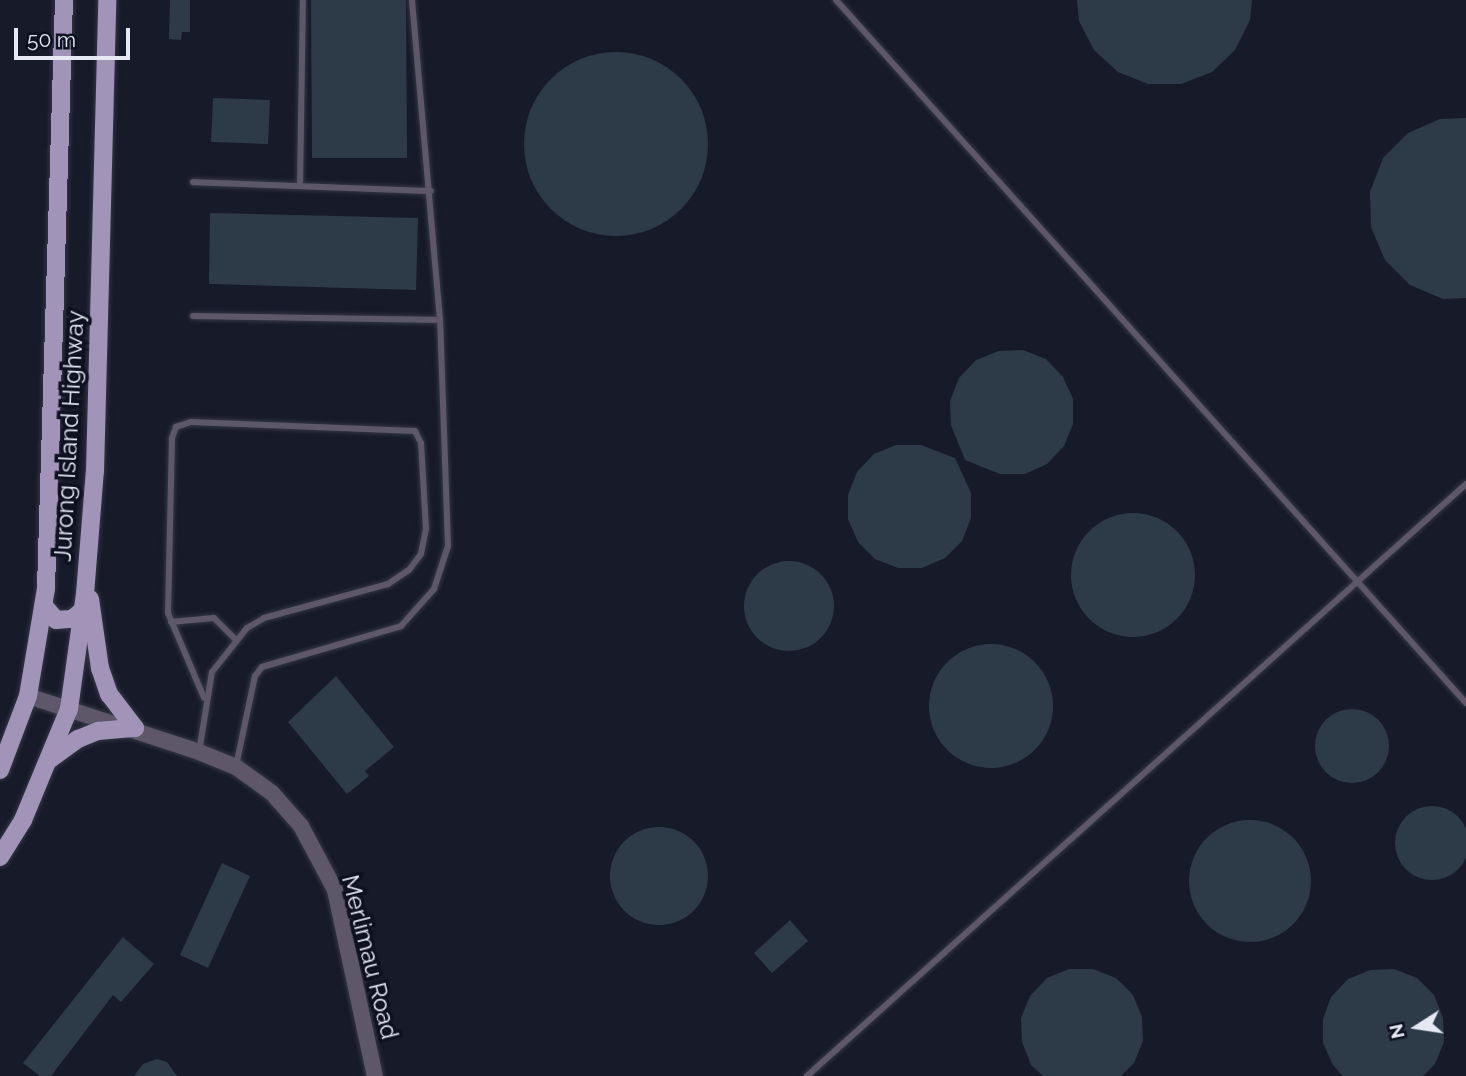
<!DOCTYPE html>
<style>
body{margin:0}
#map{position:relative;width:1466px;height:1076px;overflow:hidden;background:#171a29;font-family:Raleway,sans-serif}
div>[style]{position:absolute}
.building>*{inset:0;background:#2d3b49}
.round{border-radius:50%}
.roads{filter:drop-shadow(0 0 2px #343745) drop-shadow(0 0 2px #343745)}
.service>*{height:6px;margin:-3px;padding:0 3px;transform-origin:3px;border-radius:3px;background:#5e5769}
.tertiary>*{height:16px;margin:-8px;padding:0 8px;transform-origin:8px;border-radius:8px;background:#5e5769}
.primary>*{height:18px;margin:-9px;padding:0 9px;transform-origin:9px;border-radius:9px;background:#a194b8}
span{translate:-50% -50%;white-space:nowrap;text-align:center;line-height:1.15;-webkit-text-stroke:7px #0e1120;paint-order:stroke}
.street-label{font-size:24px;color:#e6e8f4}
.north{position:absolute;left:1382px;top:992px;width:70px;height:70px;-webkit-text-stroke:5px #0e1120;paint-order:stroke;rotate:258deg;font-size:19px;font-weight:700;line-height:28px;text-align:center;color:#e6e8f4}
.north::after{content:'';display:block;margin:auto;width:24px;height:32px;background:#e6e8f4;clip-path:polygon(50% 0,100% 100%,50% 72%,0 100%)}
.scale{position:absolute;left:14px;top:28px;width:116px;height:32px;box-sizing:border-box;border:4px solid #e6e8f4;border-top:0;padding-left:9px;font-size:21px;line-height:24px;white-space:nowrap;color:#e6e8f4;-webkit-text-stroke:5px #0e1120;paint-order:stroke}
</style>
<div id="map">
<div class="building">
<i style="clip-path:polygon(170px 0,190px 0,190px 32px,182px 32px,181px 40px,169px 39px)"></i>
<i style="clip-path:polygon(311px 0,406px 0,407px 158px,312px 158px)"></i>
<i style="clip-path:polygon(1077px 0,1252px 0,1250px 20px,1235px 50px,1212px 72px,1181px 84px,1148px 84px,1118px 72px,1094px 50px,1079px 21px)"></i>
<i class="round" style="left:524px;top:52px;width:184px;height:184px"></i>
<i style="clip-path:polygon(213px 98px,270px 100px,268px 144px,211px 142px)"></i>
<i style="clip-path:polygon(1466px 118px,1466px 298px,1443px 299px,1410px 285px,1385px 260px,1371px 227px,1370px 192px,1383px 158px,1408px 133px,1440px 119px)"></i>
<i style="clip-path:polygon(210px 213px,418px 218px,416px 290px,209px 284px)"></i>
<i style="clip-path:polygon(1023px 350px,1046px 359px,1063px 377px,1073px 399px,1073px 424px,1064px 446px,1047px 464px,1025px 474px,1000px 474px,965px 460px,951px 425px,950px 401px,959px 378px,976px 360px,999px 351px)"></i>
<i style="clip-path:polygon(896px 445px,921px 445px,955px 458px,971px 493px,971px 518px,962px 541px,945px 558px,922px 568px,898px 568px,875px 559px,858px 542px,848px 519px,848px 495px,857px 472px,874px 454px)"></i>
<i class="round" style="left:1071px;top:513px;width:124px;height:124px"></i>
<i class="round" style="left:744px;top:561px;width:90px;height:90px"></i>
<i class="round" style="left:929px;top:644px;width:124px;height:124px"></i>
<i style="clip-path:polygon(336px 676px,394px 747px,365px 771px,369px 776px,347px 794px,288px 722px)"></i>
<i class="round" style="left:1315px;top:709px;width:74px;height:74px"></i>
<i class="round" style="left:1395px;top:806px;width:74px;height:74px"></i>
<i class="round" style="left:1189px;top:820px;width:122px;height:122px"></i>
<i class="round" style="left:610px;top:827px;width:98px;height:98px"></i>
<i style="clip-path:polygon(222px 863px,250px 876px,208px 968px,180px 955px)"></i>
<i style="clip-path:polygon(790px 920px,808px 941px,772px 973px,754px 953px)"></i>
<i style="clip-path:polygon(123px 937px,154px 964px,121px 1002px,113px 995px,51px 1076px,40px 1076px,23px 1063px)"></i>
<i style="clip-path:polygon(1069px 969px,1093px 969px,1116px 978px,1133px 995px,1142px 1017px,1143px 1041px,1134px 1063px,1121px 1076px,1043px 1076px,1031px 1065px,1022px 1042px,1021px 1018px,1030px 996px,1047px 978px)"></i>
<i style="clip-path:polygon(1394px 969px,1417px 978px,1434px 995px,1443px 1018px,1444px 1042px,1435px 1064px,1423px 1076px,1343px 1076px,1333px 1065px,1323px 1043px,1323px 1019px,1331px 997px,1348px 979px,1370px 970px)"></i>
<i style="clip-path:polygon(157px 1059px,167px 1062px,177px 1076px,134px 1076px,143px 1064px)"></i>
</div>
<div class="roads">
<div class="service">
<i style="left:836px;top:0;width:944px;rotate:48.13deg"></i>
<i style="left:193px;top:182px;width:238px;rotate:2.2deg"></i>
<i style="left:300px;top:186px;width:186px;rotate:-89.1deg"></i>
<i style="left:193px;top:316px;width:247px;rotate:0.9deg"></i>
<i style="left:171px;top:622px;width:43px;rotate:-5.3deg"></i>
<i style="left:214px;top:618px;width:31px;rotate:45deg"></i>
<i style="left:199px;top:752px;width:81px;rotate:-80.8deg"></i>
<i style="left:212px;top:672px;width:56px;rotate:-51.5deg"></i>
<i style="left:247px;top:628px;width:20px;rotate:-30deg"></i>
<i style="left:264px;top:618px;width:129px;rotate:-15.3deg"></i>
<i style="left:388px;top:584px;width:25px;rotate:-34deg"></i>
<i style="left:409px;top:570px;width:20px;rotate:-53deg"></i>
<i style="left:421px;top:554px;width:25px;rotate:-79deg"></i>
<i style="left:426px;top:529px;width:86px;rotate:-93.3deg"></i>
<i style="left:421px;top:443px;width:13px;rotate:-117deg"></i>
<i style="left:415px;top:431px;width:224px;rotate:-177.7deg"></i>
<i style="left:191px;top:422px;width:16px;rotate:162deg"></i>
<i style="left:176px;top:427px;width:12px;rotate:110deg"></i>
<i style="left:172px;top:438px;width:175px;rotate:91.3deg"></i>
<i style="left:168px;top:613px;width:92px;rotate:67deg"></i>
<i style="left:236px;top:766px;width:92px;rotate:-78.1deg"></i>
<i style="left:255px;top:676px;width:11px;rotate:-52deg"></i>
<i style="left:262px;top:667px;width:145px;rotate:-16.4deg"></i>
<i style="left:401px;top:626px;width:50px;rotate:-48.3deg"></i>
<i style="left:434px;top:589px;width:45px;rotate:-72deg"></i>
<i style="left:448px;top:546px;width:226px;rotate:-92deg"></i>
<i style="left:440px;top:320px;width:321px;rotate:-95deg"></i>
<i style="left:807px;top:1076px;width:886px;rotate:-41.93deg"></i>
</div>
<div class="tertiary">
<i style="left:28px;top:696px;width:180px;rotate:18.1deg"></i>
<i style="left:199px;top:752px;width:40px;rotate:22deg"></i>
<i style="left:236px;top:767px;width:44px;rotate:35.8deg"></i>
<i style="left:272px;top:793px;width:44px;rotate:48.7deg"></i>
<i style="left:301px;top:826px;width:72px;rotate:62deg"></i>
<i style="left:335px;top:890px;width:190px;rotate:77.9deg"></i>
</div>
<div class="primary">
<i style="left:90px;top:599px;width:70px;rotate:81.8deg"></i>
<i style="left:100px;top:668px;width:28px;rotate:71deg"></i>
<i style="left:109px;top:694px;width:43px;rotate:52.6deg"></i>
<i style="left:44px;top:606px;width:18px;rotate:49deg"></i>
<i style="left:56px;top:620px;width:16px;rotate:-4deg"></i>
<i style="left:72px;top:619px;width:14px;rotate:-39deg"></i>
<i style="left:49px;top:760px;width:36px;rotate:-36deg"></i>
<i style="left:78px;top:739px;width:22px;rotate:-22deg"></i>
<i style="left:98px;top:731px;width:37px;rotate:-5deg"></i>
<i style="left:0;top:770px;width:79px;rotate:-69.3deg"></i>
<i style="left:28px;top:696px;width:109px;rotate:-80.5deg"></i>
<i style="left:46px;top:588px;width:588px;rotate:-88.25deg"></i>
<i style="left:0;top:857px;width:44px;rotate:-58.1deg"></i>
<i style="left:23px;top:820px;width:120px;rotate:-67.5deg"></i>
<i style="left:69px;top:709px;width:116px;rotate:-82.1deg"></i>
<i style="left:85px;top:594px;width:123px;rotate:-85.4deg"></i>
<i style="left:95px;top:471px;width:471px;rotate:-88.5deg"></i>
</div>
</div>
<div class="street-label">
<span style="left:69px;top:436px;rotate:-87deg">Jurong Island Highway</span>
<span style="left:370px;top:957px;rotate:76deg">Merlimau Road</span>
</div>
<div class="north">N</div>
<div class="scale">50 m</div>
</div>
